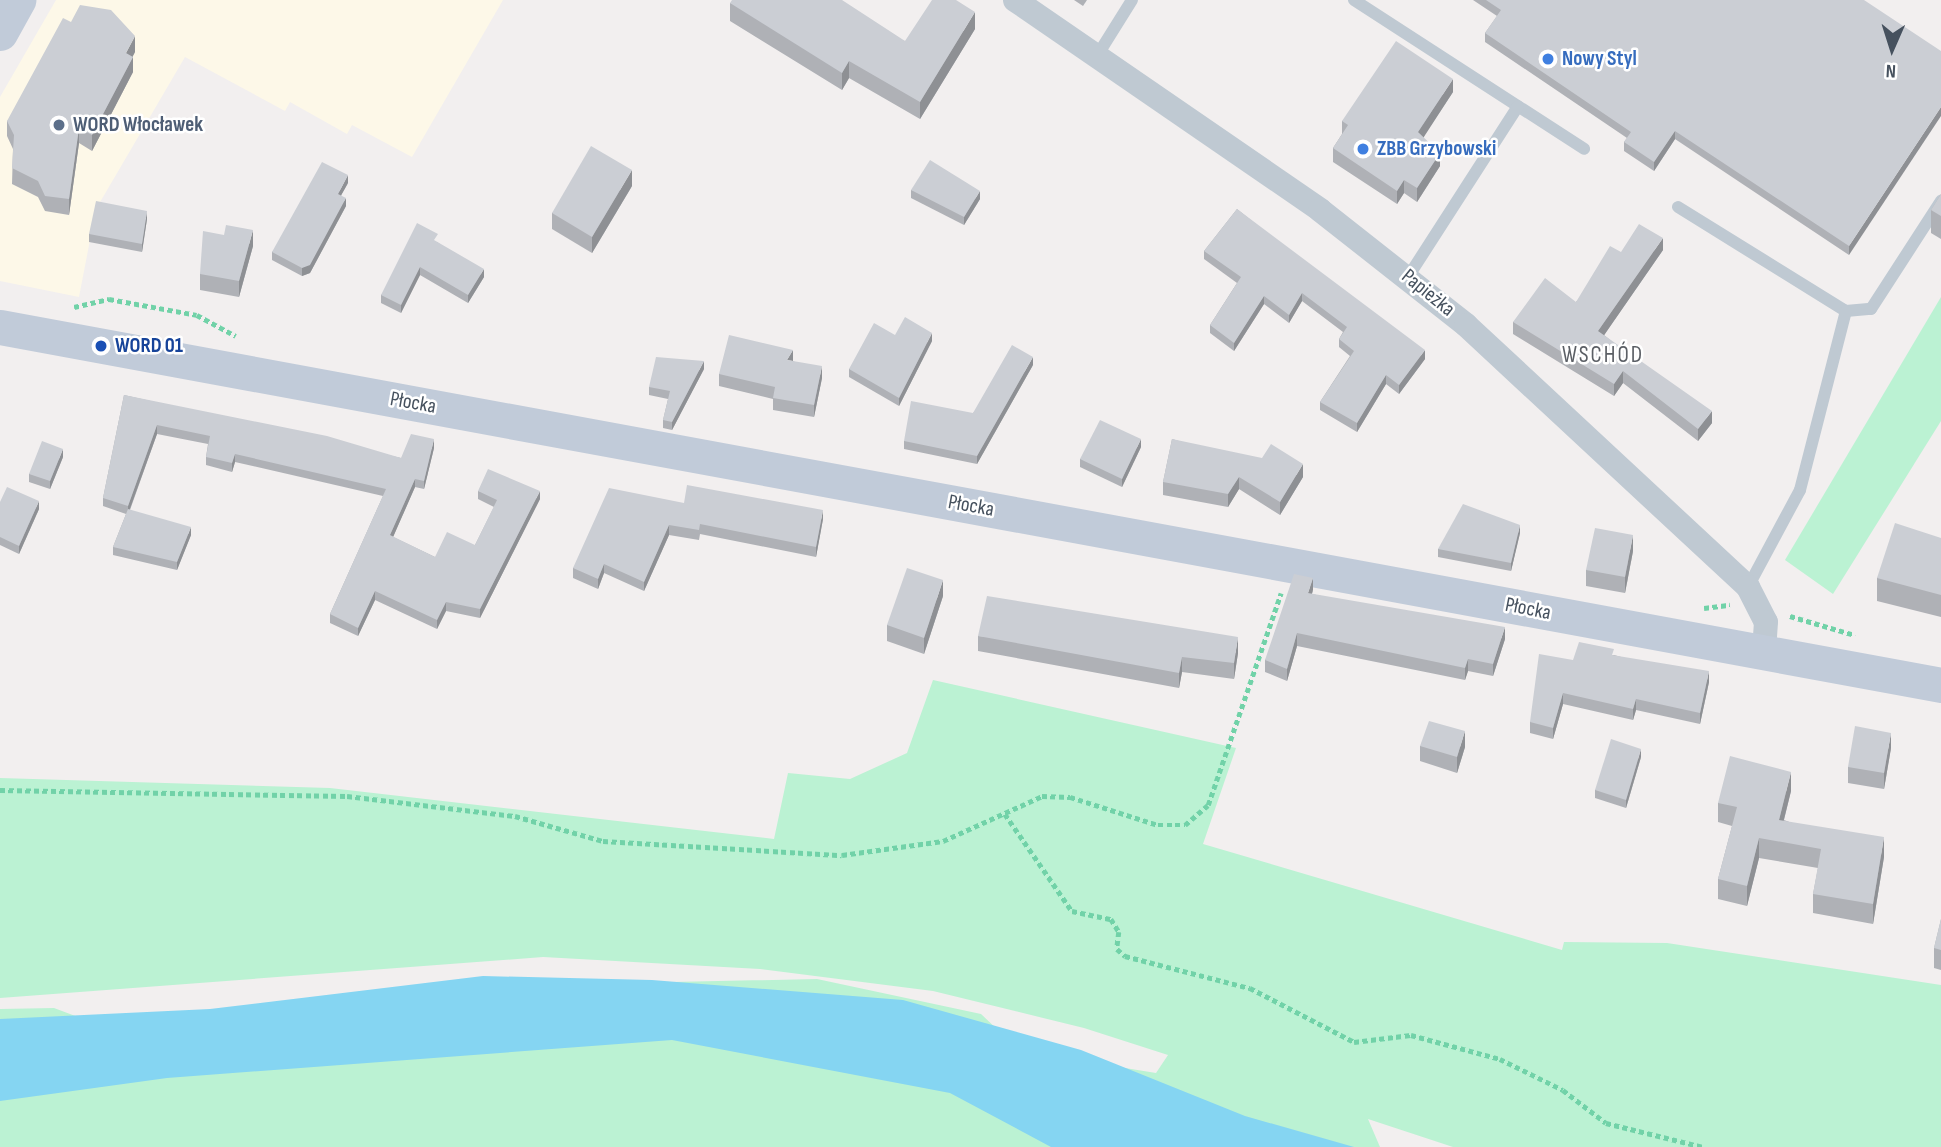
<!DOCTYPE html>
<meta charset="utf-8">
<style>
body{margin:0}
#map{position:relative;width:1941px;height:1147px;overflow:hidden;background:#f2efef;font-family:"Sofia Sans Condensed",sans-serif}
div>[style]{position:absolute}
.commercial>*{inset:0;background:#fdf8e8}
.green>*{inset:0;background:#bbf2d3}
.water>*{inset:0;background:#85d5f2}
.path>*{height:4.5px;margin-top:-2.25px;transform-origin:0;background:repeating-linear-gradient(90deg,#71d2a8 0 5px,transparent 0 8.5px)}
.lane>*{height:12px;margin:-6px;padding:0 6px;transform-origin:6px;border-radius:6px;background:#bfc9d2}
.street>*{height:24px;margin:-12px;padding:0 12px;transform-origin:12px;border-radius:12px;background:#bfc9d2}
.secondary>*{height:35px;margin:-17.5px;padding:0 17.5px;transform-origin:17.5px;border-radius:17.5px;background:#c1cbd9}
.wall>*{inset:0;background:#afb1b6}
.shaded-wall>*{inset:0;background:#8e9094}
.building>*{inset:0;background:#cbced4}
.dots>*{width:19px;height:19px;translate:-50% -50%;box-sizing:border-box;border:4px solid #fff;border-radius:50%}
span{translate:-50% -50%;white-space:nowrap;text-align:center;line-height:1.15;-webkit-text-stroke:5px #fff;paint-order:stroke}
.shop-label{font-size:21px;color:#366cbe;font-weight:700}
.left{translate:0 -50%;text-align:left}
.service-label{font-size:21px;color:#4e5e75;font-weight:700}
.street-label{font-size:21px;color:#46515e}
.transit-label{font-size:21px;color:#164399;font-weight:700}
.neighbourhood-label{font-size:23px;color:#5b5f65;letter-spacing:2px}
.north{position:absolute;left:1857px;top:14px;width:70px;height:70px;-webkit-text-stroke:5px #fff;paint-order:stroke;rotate:183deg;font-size:19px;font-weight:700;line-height:28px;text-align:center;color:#46515e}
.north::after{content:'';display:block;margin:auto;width:24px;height:32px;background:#46515e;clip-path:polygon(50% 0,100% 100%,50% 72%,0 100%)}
</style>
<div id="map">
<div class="commercial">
<i style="clip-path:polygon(56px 0,503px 0,412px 157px,352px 125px,347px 134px,290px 102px,285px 111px,185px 57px,96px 209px,79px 297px,0 281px,0 97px)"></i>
</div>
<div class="green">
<i style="clip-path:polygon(1941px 297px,1941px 421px,1833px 594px,1785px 560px)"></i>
<i style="clip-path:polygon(933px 680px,1236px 748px,1203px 844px,1562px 950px,1564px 942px,1667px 943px,1941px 985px,1941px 1147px,1453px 1147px,1368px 1119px,1380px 1147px,0 1147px,0 1009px,54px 1008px,102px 1026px,580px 984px,817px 979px,981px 1014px,1020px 1051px,1156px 1073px,1168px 1055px,1084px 1028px,933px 991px,760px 969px,543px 957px,0 998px,0 778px,330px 788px,774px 839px,788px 773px,850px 779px,907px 753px)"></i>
</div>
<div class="water">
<i style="clip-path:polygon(483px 976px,652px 980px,903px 1000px,1081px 1050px,1245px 1116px,1354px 1147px,1051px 1147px,950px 1093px,672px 1040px,167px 1078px,0 1101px,0 1019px,210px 1009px)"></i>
</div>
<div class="path">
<i style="left:74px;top:307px;width:36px;rotate:-13deg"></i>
<i style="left:109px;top:299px;width:89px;rotate:10.3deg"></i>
<i style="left:197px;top:315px;width:44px;rotate:28.3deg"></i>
<i style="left:1704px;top:608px;width:26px;rotate:-7deg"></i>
<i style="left:1790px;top:616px;width:68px;rotate:16.3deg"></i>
<i style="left:0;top:790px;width:347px;rotate:1deg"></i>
<i style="left:347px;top:796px;width:169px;rotate:6.8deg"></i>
<i style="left:515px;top:816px;width:91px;rotate:15.9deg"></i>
<i style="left:603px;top:841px;width:239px;rotate:3.4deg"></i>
<i style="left:842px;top:855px;width:102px;rotate:-7.9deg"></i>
<i style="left:943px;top:841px;width:109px;rotate:-24.4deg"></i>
<i style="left:1042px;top:796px;width:28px;rotate:2deg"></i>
<i style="left:1070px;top:797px;width:92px;rotate:17.7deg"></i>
<i style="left:1158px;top:825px;width:27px"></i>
<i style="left:1185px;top:825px;width:30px;rotate:-41deg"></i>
<i style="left:1208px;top:805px;width:224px;rotate:-71deg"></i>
<i style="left:1005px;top:814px;width:118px;rotate:55.4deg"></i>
<i style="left:1072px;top:911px;width:40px;rotate:12deg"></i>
<i style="left:1111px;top:919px;width:15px;rotate:58deg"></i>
<i style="left:1119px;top:932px;width:17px;rotate:97deg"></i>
<i style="left:1117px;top:949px;width:11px;rotate:41deg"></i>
<i style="left:1125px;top:956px;width:129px;rotate:14.4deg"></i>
<i style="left:1250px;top:988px;width:117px;rotate:27.4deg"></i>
<i style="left:1354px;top:1042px;width:57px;rotate:-7deg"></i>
<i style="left:1411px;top:1035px;width:92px;rotate:15.1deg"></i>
<i style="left:1500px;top:1059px;width:70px;rotate:26.2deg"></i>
<i style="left:1563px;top:1090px;width:54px;rotate:37.5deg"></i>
<i style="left:1606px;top:1123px;width:100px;rotate:13.9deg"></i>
</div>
<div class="lane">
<i style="left:1354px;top:0;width:274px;rotate:32.9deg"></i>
<i style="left:1097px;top:56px;width:66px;rotate:-58deg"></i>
<i style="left:1678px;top:207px;width:198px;rotate:31.8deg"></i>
<i style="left:1846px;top:311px;width:25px;rotate:-5deg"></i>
<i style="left:1871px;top:309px;width:129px;rotate:-57.1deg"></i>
<i style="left:1408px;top:277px;width:203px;rotate:-57.2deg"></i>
<i style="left:1748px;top:587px;width:110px;rotate:-61.8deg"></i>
<i style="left:1800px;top:490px;width:185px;rotate:-75.6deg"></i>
</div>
<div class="street">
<i style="left:1015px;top:0;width:370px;rotate:34.5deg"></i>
<i style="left:1320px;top:210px;width:186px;rotate:38.2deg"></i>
<i style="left:1466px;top:325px;width:385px;rotate:42.9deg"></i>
<i style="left:1748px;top:587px;width:39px;rotate:63deg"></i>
<i style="left:1766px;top:622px;width:32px;rotate:94deg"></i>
</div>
<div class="secondary">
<i style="left:0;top:33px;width:38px;rotate:-61deg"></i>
<i style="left:0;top:327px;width:1974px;rotate:10.45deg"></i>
</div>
<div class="wall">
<i style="clip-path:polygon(1074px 0,1087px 0,1083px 6px)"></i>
<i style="clip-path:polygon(1473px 0,1864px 0,1849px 255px,1675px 139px,1654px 171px,1624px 151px,1624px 142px,1627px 138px,1485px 42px,1485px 33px,1497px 16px)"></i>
<i style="clip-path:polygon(730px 3px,905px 41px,975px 29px,920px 119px,849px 78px,842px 90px,730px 21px)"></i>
<i style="clip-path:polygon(135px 52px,133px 56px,133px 72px,92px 151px,79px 143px,69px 215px,45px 211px,38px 197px,12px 184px,13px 149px,7px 136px,7px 121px)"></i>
<i style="clip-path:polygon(1453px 92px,1423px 137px,1440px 166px,1417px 202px,1404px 193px,1397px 204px,1333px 162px,1333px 148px,1342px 134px,1342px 121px)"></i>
<i style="clip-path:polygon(348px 183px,341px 195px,346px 206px,310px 273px,302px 276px,272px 260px,272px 252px)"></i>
<i style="clip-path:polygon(632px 186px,592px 253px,552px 229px,552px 213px)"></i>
<i style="clip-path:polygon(911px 190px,980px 199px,964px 225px,911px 198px)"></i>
<i style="clip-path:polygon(1941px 194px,1941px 239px,1931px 233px,1931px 210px)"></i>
<i style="clip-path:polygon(1237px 209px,1425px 359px,1399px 394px,1386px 384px,1357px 432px,1320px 410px,1320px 402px,1350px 356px,1339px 347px,1339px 339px,1343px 332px,1302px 301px,1289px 323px,1264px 304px,1234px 351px,1210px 333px,1210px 325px,1237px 283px,1204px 259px,1204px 251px)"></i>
<i style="clip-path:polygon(147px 219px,142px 252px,89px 242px,89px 234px)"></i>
<i style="clip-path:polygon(224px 235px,253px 246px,239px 297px,200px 290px,200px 274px)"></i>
<i style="clip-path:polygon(437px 242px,484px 277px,468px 303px,420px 275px,401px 313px,381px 303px,381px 295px)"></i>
<i style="clip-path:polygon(1663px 250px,1604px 335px,1712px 423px,1698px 441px,1623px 383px,1614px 396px,1513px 334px,1513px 322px,1576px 302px,1621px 252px)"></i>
<i style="clip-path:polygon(932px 341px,899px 406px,849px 377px,849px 369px)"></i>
<i style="clip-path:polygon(793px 361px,822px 378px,814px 417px,773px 410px,773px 399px,719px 386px,719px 374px)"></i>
<i style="clip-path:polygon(1033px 365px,977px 464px,904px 449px,904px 441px,973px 413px)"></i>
<i style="clip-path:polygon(704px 369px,672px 430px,663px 428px,663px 420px,668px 399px,649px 395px,649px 387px)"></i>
<i style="clip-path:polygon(124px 395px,401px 458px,434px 448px,424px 489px,415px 487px,393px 537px,435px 557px,475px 545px,494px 507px,478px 499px,478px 491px,540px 499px,480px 618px,446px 611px,437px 629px,375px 600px,358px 636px,330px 623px,330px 614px,383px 496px,235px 462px,232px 472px,206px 465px,206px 457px,208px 444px,157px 434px,130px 510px,191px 535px,177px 570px,113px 555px,113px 547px,126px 514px,103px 506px,103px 498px)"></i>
<i style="clip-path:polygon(1172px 439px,1303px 477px,1280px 515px,1239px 489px,1228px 507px,1163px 495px,1163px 482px)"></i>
<i style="clip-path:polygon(1141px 447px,1122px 487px,1080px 467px,1080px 459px)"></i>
<i style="clip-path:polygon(63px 457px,50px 489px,29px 482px,29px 474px)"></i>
<i style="clip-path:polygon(0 502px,39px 509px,19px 554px,0 545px)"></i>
<i style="clip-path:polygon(684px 503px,823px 519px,816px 557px,700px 534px,699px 540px,669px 535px,644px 591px,604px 573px,598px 589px,573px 578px,573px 568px)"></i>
<i style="clip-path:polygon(1520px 533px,1511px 571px,1438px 557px,1438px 549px)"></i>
<i style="clip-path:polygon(1941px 538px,1941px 617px,1877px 601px,1877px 578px)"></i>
<i style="clip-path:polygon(1633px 551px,1625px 593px,1586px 586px,1586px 570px)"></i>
<i style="clip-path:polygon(1313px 590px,1312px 594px,1505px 639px,1493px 676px,1468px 671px,1465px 680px,1297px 646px,1287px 681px,1265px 672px,1265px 660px)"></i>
<i style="clip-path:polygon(943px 596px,924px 654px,887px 641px,887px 625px)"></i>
<i style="clip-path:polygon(978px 636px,1238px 653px,1234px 679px,1182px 672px,1179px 688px,978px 651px)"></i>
<i style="clip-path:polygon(1614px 655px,1709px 682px,1700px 724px,1636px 710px,1633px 720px,1563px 704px,1553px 739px,1530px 733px,1530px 722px,1573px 660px)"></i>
<i style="clip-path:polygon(1420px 746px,1465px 747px,1457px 773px,1420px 761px)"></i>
<i style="clip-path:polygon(1891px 748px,1884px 789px,1848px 783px,1848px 767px)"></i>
<i style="clip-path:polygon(1641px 757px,1626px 808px,1595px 798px,1595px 790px)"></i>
<i style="clip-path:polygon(1791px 791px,1784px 820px,1884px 857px,1873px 924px,1813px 913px,1813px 894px,1818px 868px,1759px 858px,1747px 906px,1718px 899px,1718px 879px,1732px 826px,1718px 822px,1718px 803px)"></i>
<i style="clip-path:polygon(1941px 919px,1941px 970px,1934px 968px,1934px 948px)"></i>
</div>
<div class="shaded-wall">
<i style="clip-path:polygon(975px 12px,975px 29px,920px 119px,920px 102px)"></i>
<i style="clip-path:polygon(135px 36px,135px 52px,126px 68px,126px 53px)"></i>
<i style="clip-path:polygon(133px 57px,133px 72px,92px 151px,92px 135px)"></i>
<i style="clip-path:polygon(849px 61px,849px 78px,842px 90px,842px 73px)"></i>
<i style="clip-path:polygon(1453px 79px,1453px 92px,1418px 146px,1418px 132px)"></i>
<i style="clip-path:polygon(1941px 107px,1941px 116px,1849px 255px,1849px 246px)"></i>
<i style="clip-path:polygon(79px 128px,79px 143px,69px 215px,69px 199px)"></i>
<i style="clip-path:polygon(1675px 131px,1675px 139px,1654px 171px,1654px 162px)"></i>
<i style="clip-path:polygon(1440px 153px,1440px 166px,1417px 202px,1417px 188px)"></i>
<i style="clip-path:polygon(632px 170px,632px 186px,592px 253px,592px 237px)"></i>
<i style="clip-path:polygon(348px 175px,348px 183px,338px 201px,338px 194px)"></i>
<i style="clip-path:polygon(1404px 180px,1404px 193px,1397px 204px,1397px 191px)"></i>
<i style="clip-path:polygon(980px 191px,980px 199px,964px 225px,964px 217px)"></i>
<i style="clip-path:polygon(346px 198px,346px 206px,310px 273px,302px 276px,302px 268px)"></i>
<i style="clip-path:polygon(147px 211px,147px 219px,142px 252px,142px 244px)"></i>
<i style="clip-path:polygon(253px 230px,253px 246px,239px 297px,239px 281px)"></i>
<i style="clip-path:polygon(1663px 238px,1663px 250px,1598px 344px,1598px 331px)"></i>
<i style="clip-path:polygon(420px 267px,420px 275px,401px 313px,401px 305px)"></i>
<i style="clip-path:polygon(484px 269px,484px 277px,468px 303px,468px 295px)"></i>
<i style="clip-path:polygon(1302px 293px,1302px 301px,1289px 323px,1289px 315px)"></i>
<i style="clip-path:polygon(1264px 296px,1264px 304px,1234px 351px,1234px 343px)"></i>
<i style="clip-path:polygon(932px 333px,932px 341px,899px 406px,899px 398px)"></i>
<i style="clip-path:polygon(793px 350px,793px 361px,787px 360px)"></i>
<i style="clip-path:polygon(1425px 350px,1425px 359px,1399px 394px,1399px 385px)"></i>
<i style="clip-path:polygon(1033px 357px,1033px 365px,977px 464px,977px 456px)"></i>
<i style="clip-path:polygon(704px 361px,704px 369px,672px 430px,672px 422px)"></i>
<i style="clip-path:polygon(822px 366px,822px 378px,814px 417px,814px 405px)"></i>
<i style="clip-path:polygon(1623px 371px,1623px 383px,1614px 396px,1614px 384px)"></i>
<i style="clip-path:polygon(1386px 375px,1386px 384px,1357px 432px,1357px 423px)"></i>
<i style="clip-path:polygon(1712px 411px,1712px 423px,1698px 441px,1698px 429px)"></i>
<i style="clip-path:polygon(157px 425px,157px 434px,128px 514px,128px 506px)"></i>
<i style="clip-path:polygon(434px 439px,434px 448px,424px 489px,424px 481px)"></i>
<i style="clip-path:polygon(1141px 439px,1141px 447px,1122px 487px,1122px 479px)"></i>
<i style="clip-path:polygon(63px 449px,63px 457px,50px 489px,50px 481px)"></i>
<i style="clip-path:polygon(235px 454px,235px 462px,232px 472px,232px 463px)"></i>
<i style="clip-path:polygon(1303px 464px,1303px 477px,1280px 515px,1280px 502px)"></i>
<i style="clip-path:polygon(1239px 477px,1239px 489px,1228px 507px,1228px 494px)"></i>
<i style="clip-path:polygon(415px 479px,415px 487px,390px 544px,390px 535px)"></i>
<i style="clip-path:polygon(540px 491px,540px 499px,480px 618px,480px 609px)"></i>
<i style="clip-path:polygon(39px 501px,39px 509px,19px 554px,19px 546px)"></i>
<i style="clip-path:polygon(823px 510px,823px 519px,816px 557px,816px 547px)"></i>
<i style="clip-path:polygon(669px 525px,669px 535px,644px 591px,644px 582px)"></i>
<i style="clip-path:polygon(1520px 525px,1520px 533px,1511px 571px,1511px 563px)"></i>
<i style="clip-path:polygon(191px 527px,191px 535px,177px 570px,177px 562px)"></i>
<i style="clip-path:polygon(1633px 535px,1633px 551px,1625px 593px,1625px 577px)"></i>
<i style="clip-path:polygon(604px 564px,604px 573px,598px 589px,598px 579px)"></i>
<i style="clip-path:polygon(1313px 578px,1313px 590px,1308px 606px,1308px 593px)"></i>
<i style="clip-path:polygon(943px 580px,943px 596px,924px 654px,924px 638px)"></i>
<i style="clip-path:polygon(375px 591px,375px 600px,358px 636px,358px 628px)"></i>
<i style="clip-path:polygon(446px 602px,446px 611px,437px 629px,437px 620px)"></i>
<i style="clip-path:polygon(1505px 627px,1505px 639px,1493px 676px,1493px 664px)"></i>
<i style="clip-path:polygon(1297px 633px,1297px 646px,1287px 681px,1287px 669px)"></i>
<i style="clip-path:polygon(1238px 637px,1238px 653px,1234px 679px,1234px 663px)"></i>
<i style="clip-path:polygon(1182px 657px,1182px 672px,1179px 688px,1179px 673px)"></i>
<i style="clip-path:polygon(1468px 659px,1468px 671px,1465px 680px,1465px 668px)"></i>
<i style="clip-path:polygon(1709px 671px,1709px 682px,1700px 724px,1700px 713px)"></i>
<i style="clip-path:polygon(1563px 693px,1563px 704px,1553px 739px,1553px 728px)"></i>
<i style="clip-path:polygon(1636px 699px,1636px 710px,1633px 720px,1633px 709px)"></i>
<i style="clip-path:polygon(1465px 731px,1465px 747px,1457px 773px,1457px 757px)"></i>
<i style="clip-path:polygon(1891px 733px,1891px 748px,1884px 789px,1884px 773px)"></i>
<i style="clip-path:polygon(1641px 749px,1641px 757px,1626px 808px,1626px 800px)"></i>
<i style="clip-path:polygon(1791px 772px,1791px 791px,1779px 839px,1779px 820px)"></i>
<i style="clip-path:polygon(1884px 837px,1884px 857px,1873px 924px,1873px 904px)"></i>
<i style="clip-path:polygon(1759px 838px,1759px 858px,1747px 906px,1747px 886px)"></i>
</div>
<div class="building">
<i style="clip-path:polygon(732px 0,842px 0,905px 41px,932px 0,956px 0,975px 12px,920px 102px,849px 61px,842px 73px,730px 3px)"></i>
<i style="clip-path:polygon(1486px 0,1864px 0,1941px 51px,1941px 107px,1849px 246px,1675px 131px,1654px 162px,1624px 142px,1631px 132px,1485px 33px,1501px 10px)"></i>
<i style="clip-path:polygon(80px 5px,111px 10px,135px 36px,126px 53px,133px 57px,92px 135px,79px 128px,69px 199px,45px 196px,38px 181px,12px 168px,14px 135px,7px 121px,63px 18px,71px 22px)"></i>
<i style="clip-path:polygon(1396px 41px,1453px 79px,1418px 132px,1440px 153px,1417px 188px,1404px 180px,1397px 191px,1333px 148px,1348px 125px,1342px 121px)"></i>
<i style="clip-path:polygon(591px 146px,632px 170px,592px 237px,552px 213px)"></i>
<i style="clip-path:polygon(930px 160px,980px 191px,964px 217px,911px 190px)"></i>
<i style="clip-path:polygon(322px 162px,348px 175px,338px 194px,346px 198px,310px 265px,302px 268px,272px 252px)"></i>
<i style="clip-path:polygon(1941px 194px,1941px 216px,1931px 210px)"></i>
<i style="clip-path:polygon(96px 201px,147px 211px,142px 244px,89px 234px)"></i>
<i style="clip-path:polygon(1237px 209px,1425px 350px,1399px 385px,1386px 375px,1357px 423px,1320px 402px,1354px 351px,1339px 339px,1347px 327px,1302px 293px,1289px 315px,1264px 296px,1234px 343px,1210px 325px,1241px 277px,1204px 251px)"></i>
<i style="clip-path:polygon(417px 223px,438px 234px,434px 240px,484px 269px,468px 295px,420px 267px,401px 305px,381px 295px)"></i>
<i style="clip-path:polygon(1639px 224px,1663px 238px,1598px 331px,1712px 411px,1698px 429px,1623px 371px,1614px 384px,1513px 322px,1545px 278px,1576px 302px,1610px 246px,1621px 252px)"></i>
<i style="clip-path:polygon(226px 225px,253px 230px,239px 281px,200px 274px,203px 231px,224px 235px)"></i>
<i style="clip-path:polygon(905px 317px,932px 333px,899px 398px,849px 369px,874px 323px,895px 335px)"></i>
<i style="clip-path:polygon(729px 335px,793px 350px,787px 360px,822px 366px,814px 405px,773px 398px,775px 387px,719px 374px)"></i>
<i style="clip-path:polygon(1012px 345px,1033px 357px,977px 456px,904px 441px,911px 401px,973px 413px)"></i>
<i style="clip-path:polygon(656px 357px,704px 361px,672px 422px,663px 420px,670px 391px,649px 387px)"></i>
<i style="clip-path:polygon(124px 395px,327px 436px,401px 458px,411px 434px,434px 439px,424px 481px,415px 479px,390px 535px,435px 557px,447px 532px,475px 545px,497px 500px,478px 491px,488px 469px,540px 491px,480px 609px,446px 602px,437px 620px,375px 591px,358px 628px,330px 614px,386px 489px,235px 454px,232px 463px,206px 457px,210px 436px,157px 425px,128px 506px,103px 498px)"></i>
<i style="clip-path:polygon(1100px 420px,1141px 439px,1122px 479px,1080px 459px)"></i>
<i style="clip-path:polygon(1172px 439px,1262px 458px,1271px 444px,1303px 464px,1280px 502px,1239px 477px,1228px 494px,1163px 482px)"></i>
<i style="clip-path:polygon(42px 441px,63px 449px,50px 481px,29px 474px)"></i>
<i style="clip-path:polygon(687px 485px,823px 510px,816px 547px,700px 524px,699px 530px,669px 525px,644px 582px,604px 564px,598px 579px,573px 568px,609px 488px,684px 503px)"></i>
<i style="clip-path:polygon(7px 487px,39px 501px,19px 546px,0 537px,0 502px)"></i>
<i style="clip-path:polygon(1463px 504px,1520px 525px,1511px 563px,1438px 549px)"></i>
<i style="clip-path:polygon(128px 509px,191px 527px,177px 562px,113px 547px)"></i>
<i style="clip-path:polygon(1895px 523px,1941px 538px,1941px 595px,1877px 578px)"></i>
<i style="clip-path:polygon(1595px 528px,1633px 535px,1625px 577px,1586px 570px)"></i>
<i style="clip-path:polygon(907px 568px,943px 580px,924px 638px,887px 625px)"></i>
<i style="clip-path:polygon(1294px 574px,1313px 578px,1308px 593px,1505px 627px,1493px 664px,1468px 659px,1465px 668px,1297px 633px,1287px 669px,1265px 660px)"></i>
<i style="clip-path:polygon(987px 596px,1238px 637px,1234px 663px,1182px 657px,1179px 673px,978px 636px)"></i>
<i style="clip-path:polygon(1579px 642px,1614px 649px,1612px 655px,1709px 671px,1700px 713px,1636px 699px,1633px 709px,1563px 693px,1553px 728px,1530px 722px,1539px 654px,1573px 660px)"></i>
<i style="clip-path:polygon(1429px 721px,1465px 731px,1457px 757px,1420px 746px)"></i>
<i style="clip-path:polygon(1855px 726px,1891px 733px,1884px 773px,1848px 767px)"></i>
<i style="clip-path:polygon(1611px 739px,1641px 749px,1626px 800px,1595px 790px)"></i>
<i style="clip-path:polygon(1730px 756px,1791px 772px,1779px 820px,1884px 837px,1873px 904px,1813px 894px,1821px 849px,1759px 838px,1747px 886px,1718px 879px,1737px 807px,1718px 803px)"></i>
<i style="clip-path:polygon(1941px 919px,1941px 950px,1934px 948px)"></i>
</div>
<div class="dots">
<i style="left:1548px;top:59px;background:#3f7fe0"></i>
<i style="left:59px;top:125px;background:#5c6f8a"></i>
<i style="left:1363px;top:149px;background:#3f7fe0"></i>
<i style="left:101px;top:346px;background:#1a4fb4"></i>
</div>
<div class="shop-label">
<span class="left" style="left:1562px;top:59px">Nowy Styl</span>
<span class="left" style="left:1377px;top:149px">ZBB Grzybowski</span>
</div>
<div class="service-label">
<span class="left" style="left:73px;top:125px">WORD Włocławek</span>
</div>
<div class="street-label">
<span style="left:1428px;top:293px;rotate:39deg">Papieżka</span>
<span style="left:413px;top:403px;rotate:10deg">Płocka</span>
<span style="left:971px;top:506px;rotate:10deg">Płocka</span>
<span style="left:1528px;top:609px;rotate:11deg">Płocka</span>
</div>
<div class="transit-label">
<span class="left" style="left:115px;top:346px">WORD 01</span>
</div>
<div class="neighbourhood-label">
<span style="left:1603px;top:355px">WSCHÓD</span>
</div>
<div class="north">N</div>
</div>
